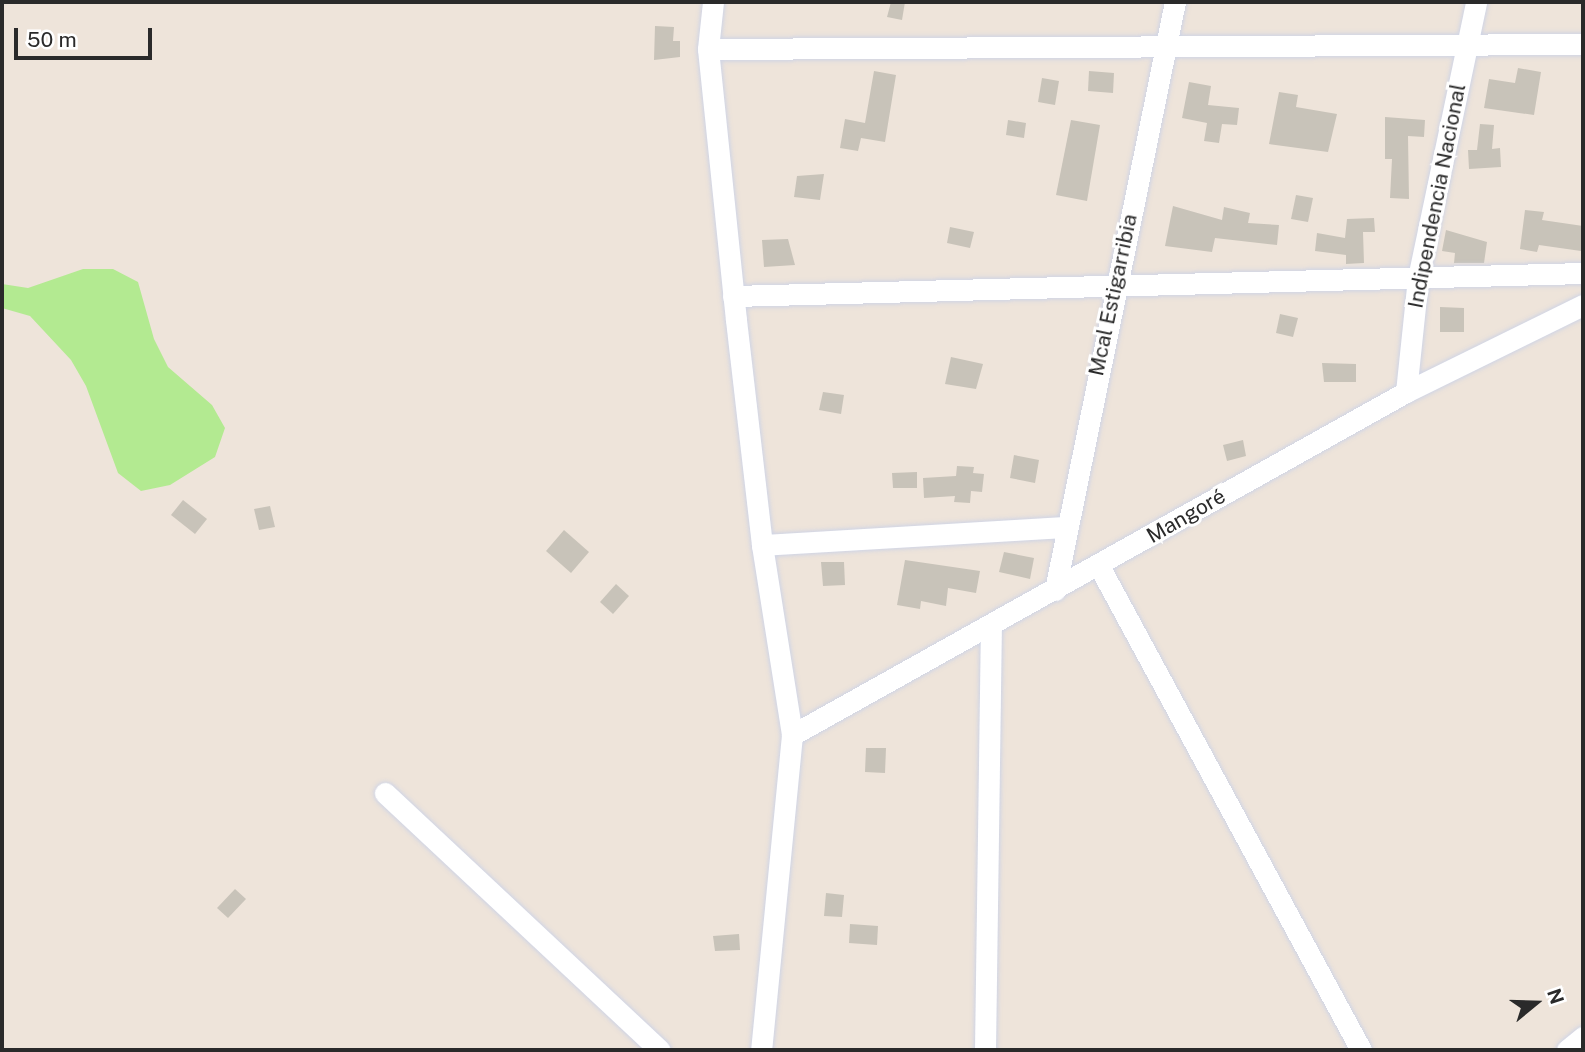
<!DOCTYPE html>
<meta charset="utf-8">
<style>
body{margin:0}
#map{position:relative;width:1585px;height:1052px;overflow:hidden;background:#eee4da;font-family:"Public Sans",sans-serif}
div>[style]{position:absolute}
.green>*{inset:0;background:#b3ea91}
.building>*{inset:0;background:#c8c3b9}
.roads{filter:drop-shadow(0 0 2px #cfd4e5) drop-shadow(0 0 2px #cfd4e5)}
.street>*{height:21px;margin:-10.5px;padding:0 10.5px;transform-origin:10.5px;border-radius:10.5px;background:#fff}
span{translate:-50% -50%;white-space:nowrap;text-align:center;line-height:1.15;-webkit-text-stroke:6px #fff;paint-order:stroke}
.street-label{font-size:21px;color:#2a2a2a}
.frame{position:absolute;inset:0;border:4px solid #2a2a2a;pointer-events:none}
.north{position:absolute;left:1501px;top:968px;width:70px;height:70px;-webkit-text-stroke:5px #fff;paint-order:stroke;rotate:71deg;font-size:19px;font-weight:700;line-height:28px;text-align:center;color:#2a2a2a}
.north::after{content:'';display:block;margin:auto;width:24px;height:32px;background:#2a2a2a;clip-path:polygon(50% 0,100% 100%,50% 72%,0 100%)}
.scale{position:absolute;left:14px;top:28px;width:138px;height:32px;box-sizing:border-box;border:4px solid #2a2a2a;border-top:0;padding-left:9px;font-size:21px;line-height:24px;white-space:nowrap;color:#2a2a2a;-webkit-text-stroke:5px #fff;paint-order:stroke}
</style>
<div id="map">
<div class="green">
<i style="clip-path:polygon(83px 269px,113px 269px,138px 282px,154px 339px,168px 367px,212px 405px,225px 428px,215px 457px,170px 485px,141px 491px,118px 473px,86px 386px,71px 360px,30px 316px,2px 308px,2px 284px,28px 288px)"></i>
</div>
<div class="building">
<i style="clip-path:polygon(891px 2px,905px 2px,902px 20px,887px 17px)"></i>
<i style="clip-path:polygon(655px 26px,674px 27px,673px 41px,680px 41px,680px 57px,654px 60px)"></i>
<i style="clip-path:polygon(1518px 68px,1541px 72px,1534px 115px,1484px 108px,1489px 79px,1515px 83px)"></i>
<i style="clip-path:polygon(874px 71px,896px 75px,885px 142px,861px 138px,858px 151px,840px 148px,845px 119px,865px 123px)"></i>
<i style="clip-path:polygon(1089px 71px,1114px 73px,1113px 93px,1088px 91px)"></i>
<i style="clip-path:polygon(1042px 78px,1059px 81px,1055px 105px,1038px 102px)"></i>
<i style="clip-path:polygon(1189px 82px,1211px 86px,1208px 105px,1239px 108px,1237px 125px,1222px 124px,1219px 143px,1204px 141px,1207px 123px,1182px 118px)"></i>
<i style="clip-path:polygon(1279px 92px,1298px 95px,1296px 107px,1337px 114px,1328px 152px,1269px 144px)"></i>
<i style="clip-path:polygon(1385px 117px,1425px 120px,1424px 137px,1408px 136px,1409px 199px,1390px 198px,1392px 159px,1385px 159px)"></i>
<i style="clip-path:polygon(1008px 120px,1026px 123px,1024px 138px,1006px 135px)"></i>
<i style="clip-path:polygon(1071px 120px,1100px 125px,1087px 201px,1056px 195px)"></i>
<i style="clip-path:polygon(1480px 124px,1494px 125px,1492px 149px,1500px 148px,1501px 167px,1469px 169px,1468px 150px,1477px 150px)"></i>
<i style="clip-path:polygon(824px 174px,820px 200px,794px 197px,797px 176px)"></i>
<i style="clip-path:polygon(1296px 195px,1313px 198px,1308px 222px,1291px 219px)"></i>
<i style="clip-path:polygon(1173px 206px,1222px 220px,1224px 207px,1250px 213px,1248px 223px,1279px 225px,1277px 245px,1215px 238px,1212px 252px,1165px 246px)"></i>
<i style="clip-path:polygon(1525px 210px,1544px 212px,1542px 220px,1583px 226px,1581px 251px,1539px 245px,1537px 252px,1520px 249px)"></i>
<i style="clip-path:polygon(1374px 218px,1375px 232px,1363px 232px,1364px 263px,1346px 264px,1346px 255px,1315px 251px,1317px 233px,1345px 238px,1347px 219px)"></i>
<i style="clip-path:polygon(950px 227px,974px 232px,970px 248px,947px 243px)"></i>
<i style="clip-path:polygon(1446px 230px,1487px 242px,1484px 263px,1454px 263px,1455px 253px,1442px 251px)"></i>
<i style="clip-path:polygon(788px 239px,795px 265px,764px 267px,762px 240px)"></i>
<i style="clip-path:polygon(1440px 307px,1464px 308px,1464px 332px,1440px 332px)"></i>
<i style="clip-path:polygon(1280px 314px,1298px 318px,1293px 337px,1276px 333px)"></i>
<i style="clip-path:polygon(951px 357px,983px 364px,976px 389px,945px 384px)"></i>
<i style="clip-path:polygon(1322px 363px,1356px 364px,1356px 382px,1324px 382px)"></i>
<i style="clip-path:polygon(823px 392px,844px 395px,841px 414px,819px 410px)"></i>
<i style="clip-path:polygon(1243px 440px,1246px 456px,1227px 461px,1223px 445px)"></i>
<i style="clip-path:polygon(1014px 455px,1039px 460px,1035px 483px,1010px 478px)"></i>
<i style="clip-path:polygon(957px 466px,974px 467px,973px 473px,984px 474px,982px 492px,971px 491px,970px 503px,954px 502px,955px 496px,924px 498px,923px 478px,956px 476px)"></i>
<i style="clip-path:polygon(917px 472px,917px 488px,893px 488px,892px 473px)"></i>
<i style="clip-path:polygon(183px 500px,207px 519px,195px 534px,171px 515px)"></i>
<i style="clip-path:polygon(270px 506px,275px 527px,259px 530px,254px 509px)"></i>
<i style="clip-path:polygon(564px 530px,589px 552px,571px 573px,546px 551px)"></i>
<i style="clip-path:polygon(1004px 552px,1034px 558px,1030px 579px,999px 572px)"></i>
<i style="clip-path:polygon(905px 560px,980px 571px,976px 593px,948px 588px,946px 606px,921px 601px,920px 609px,897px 605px)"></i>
<i style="clip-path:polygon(821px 562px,844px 562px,845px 585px,823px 586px)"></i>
<i style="clip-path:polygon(616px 584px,629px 596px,613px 614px,600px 602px)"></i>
<i style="clip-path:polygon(866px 748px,886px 748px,885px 773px,865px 772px)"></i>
<i style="clip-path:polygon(235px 889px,246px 899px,228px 918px,217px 908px)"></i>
<i style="clip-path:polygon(826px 893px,844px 895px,842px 917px,824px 916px)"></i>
<i style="clip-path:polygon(850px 924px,878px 926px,877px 945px,849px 943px)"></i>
<i style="clip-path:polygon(739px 934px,740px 950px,715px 951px,713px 936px)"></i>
</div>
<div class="roads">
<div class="street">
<i style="left:713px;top:2px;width:47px;rotate:96.1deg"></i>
<i style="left:708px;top:49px;width:272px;rotate:84.1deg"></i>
<i style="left:736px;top:320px;width:226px;rotate:83.4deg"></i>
<i style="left:762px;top:545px;width:192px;rotate:81deg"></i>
<i style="left:792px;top:735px;width:317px;rotate:95.6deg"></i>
<i style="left:708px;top:49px;width:875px;rotate:-0.33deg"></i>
<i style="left:733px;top:296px;width:850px;rotate:-1.55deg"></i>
<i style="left:1406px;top:392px;width:115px;rotate:-84deg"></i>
<i style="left:1418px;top:278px;width:282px;rotate:-78.1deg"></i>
<i style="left:762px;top:545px;width:305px;rotate:-3.4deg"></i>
<i style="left:1099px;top:566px;width:550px;rotate:61.57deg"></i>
<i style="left:1055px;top:590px;width:600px;rotate:-78.47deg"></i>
<i style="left:792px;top:735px;width:703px;rotate:-29.19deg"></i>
<i style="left:1406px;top:392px;width:197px;rotate:-26.2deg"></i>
<i style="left:385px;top:793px;width:376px;rotate:43.1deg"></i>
<i style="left:985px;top:1050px;width:424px;rotate:-89.2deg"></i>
<i style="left:1567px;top:1050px;width:21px;rotate:-39deg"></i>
</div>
</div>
<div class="street-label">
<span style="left:1437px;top:196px;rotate:-79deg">Indipendencia Nacional</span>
<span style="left:1113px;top:295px;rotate:-78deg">Mcal Estigarribia</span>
<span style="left:1186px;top:516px;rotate:-30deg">Mangoré</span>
</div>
<div class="frame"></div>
<div class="north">N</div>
<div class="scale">50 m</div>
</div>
